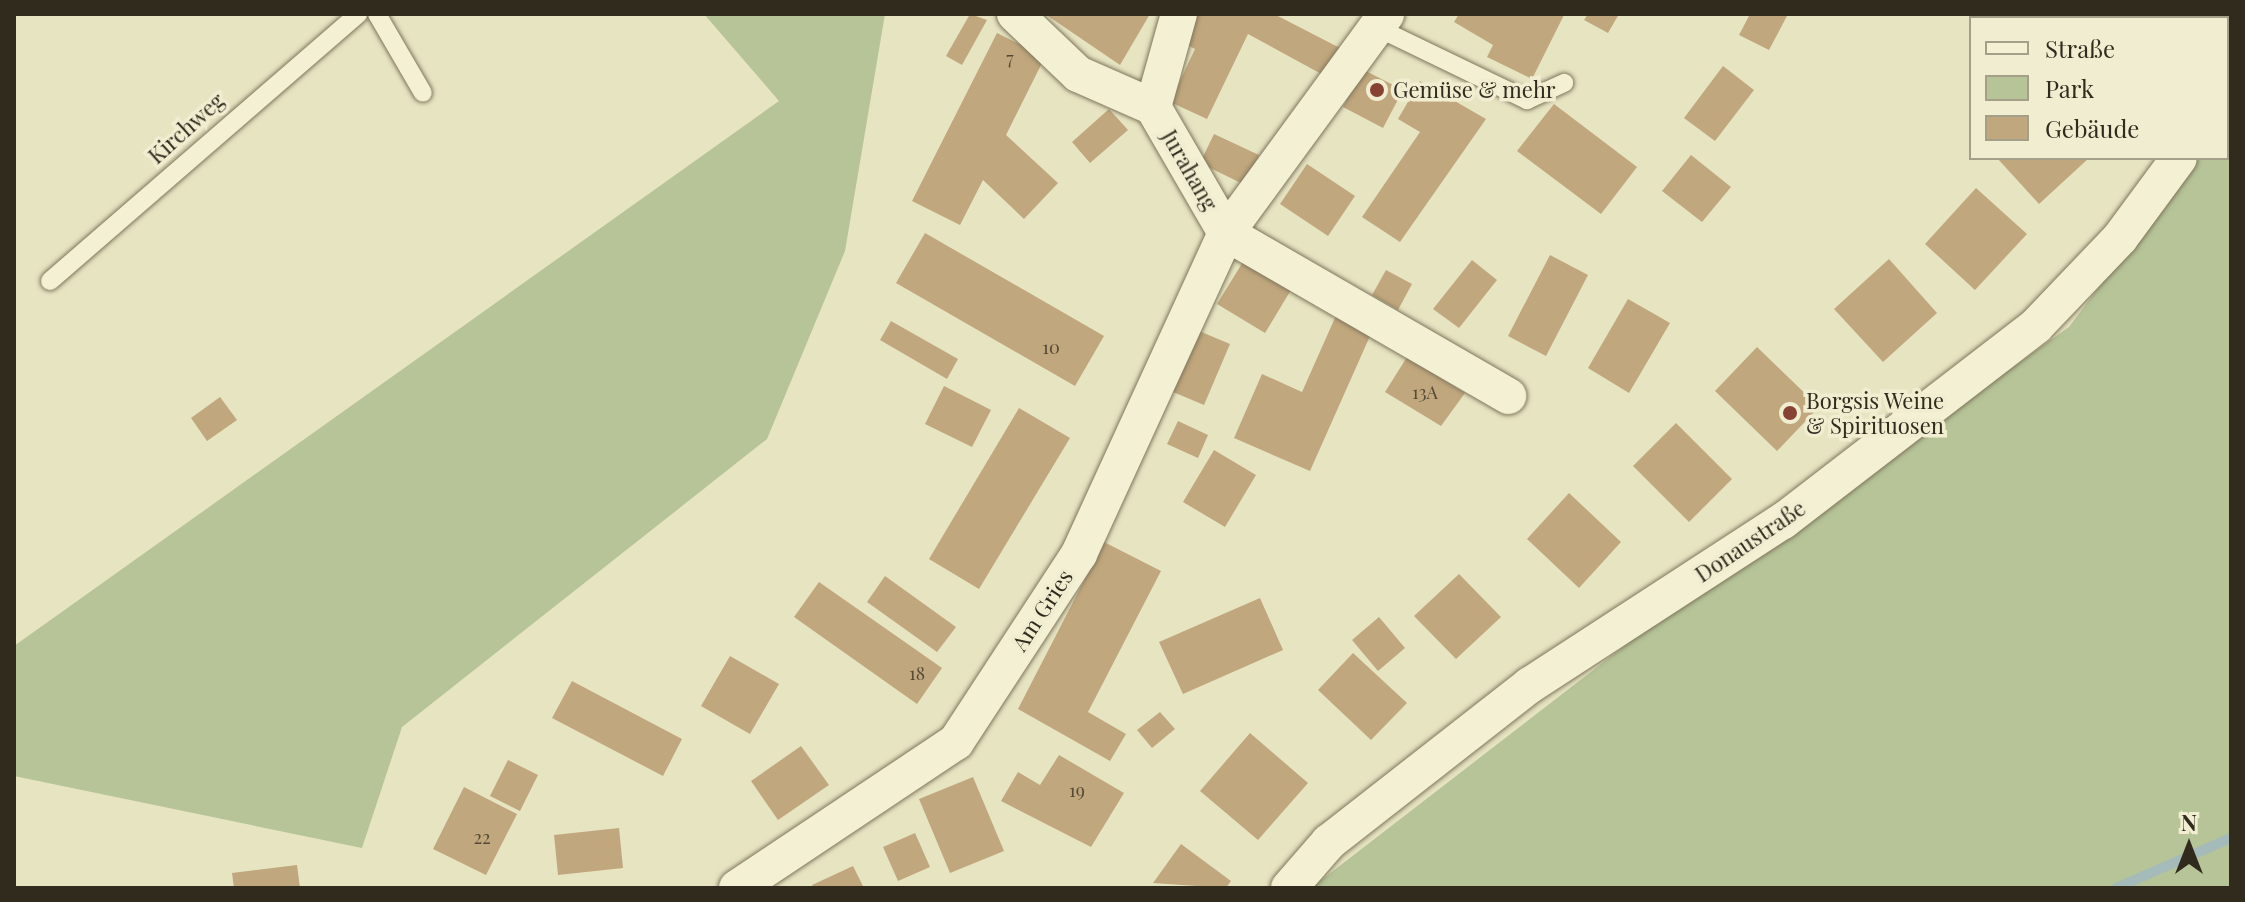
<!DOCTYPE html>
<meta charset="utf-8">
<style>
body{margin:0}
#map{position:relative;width:2245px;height:902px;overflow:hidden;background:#e7e4c2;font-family:"Playfair Display",serif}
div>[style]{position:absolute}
.green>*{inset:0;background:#b6c498}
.stream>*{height:10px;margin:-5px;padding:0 5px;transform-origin:5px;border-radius:5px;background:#a4bbb9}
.building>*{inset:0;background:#c1a77d}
.roads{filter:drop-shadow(0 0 2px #7f765c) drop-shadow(0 0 2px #7f765c)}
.service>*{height:18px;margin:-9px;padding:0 9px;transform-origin:9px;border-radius:9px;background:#f4f0d4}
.minor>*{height:36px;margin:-18px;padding:0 18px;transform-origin:18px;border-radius:18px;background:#f4f0d4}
.dots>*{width:22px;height:22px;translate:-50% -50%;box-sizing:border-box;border:4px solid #f0edd1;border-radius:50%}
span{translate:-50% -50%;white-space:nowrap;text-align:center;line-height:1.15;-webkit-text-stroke:7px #f0edd1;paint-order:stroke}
.number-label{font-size:18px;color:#554a36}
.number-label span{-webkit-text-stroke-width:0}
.poi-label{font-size:22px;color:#312b1e}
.left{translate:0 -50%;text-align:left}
.street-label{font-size:22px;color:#312b1e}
.frame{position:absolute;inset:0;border:16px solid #312b1e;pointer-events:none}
.legend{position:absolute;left:1969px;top:16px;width:260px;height:144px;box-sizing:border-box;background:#f0edd1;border:2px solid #a49f89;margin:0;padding:10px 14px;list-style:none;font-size:24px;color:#312b1e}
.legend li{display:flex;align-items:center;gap:16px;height:40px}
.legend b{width:40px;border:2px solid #a49f89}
.north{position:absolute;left:2149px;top:806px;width:80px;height:80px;-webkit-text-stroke:6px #f0edd1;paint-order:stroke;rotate:0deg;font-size:22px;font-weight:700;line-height:32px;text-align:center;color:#312b1e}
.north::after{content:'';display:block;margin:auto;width:28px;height:36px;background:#312b1e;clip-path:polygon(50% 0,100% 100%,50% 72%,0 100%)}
</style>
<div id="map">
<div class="green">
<i style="clip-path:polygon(704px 14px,885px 14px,845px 251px,767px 439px,402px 727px,362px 848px,14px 776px,14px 646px,779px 101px)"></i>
<i style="clip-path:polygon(2231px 110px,2231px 888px,1311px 888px,1662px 617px,2069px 327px,2195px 158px,2227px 158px)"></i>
</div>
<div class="stream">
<i style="left:2116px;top:888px;width:125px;rotate:-23.5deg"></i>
</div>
<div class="building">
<i style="clip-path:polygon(970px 14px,987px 20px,962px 65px,946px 56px)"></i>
<i style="clip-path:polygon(1045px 14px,1150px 14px,1120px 65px)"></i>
<i style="clip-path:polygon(1193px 14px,1274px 14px,1340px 48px,1325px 76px,1248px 34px,1207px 119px,1170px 102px,1195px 49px,1179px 41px)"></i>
<i style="clip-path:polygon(1459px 14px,1561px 14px,1564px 15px,1532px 79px,1487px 57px,1493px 45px,1454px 22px)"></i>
<i style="clip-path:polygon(1588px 14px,1619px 14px,1608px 33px,1584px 20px)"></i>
<i style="clip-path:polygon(1750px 14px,1788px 14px,1769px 50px,1739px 35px)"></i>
<i style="clip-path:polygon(997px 33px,1045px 57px,1006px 135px,1058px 183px,1024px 219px,983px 180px,960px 225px,912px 201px)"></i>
<i style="clip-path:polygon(1723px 66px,1754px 90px,1715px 141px,1684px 118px)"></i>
<i style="clip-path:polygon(1362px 69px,1403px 90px,1383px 128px,1343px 107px)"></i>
<i style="clip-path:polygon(1420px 81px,1486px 119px,1400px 242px,1362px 217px,1420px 132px,1398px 119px)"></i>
<i style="clip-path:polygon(1554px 104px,1637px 167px,1601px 214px,1517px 151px)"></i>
<i style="clip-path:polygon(1109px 109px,1128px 130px,1090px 163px,1072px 142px)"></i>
<i style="clip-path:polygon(1214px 134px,1259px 155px,1245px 185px,1200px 163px)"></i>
<i style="clip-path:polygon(1691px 155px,1731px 187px,1702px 222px,1662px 191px)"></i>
<i style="clip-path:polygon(1997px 158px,2089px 158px,2039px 204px)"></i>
<i style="clip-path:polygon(1307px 164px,1355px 196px,1328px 236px,1280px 204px)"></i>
<i style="clip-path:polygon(1976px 188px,2027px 234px,1975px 290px,1925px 244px)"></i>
<i style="clip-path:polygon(925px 233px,1104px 336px,1075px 386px,896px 283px)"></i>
<i style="clip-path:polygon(1550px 255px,1588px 275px,1546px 356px,1508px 336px)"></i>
<i style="clip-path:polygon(1246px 257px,1294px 285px,1265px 333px,1217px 304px)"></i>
<i style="clip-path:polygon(1889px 259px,1937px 313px,1883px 362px,1834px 309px)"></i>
<i style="clip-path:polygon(1472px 260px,1497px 280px,1459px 328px,1433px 309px)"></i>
<i style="clip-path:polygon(1386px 270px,1412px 284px,1398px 310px,1372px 295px)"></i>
<i style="clip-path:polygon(1628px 299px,1670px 323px,1629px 393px,1588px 368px)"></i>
<i style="clip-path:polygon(1338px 311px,1374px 327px,1310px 471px,1234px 438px,1262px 374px,1302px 392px)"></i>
<i style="clip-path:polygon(891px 321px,958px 359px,947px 379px,880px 340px)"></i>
<i style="clip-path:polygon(1192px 328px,1230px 344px,1204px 405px,1166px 389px)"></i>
<i style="clip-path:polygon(1757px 347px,1819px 407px,1777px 451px,1715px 391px)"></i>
<i style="clip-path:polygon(1407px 357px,1465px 393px,1441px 426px,1385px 392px)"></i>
<i style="clip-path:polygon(944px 386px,991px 410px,972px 447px,925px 424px)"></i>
<i style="clip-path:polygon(220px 397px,237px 420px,207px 441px,191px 418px)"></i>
<i style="clip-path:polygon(1019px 408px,1070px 438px,979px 589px,929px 559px)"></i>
<i style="clip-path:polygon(1178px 421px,1208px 435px,1198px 458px,1167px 444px)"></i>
<i style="clip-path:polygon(1676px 423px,1732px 479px,1689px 522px,1633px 466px)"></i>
<i style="clip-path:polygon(1214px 450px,1256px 475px,1225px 527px,1183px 502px)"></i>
<i style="clip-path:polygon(1569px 493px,1621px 542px,1579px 588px,1527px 539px)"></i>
<i style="clip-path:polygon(1104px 542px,1161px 571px,1088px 712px,1126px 734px,1110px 761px,1018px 709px)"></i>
<i style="clip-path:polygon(1459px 574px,1501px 617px,1456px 659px,1414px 616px)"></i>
<i style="clip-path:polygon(885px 576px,956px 627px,937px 652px,867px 602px)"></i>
<i style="clip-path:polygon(819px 582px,942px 668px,917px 704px,794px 617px)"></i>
<i style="clip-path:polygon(1260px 598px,1283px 650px,1183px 694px,1159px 642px)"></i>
<i style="clip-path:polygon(1379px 617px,1405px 648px,1378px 671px,1352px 640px)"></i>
<i style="clip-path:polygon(1353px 653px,1407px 703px,1371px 740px,1318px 690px)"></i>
<i style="clip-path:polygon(730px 656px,779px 684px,750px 734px,701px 706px)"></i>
<i style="clip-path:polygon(572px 681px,682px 739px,663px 776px,552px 718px)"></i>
<i style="clip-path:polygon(1160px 712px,1175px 729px,1152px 748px,1137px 730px)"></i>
<i style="clip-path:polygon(1250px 733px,1308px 783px,1258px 840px,1200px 791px)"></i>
<i style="clip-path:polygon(801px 746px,829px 785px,778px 820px,751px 781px)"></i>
<i style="clip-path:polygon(1059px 755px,1124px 793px,1091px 847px,1001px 801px,1018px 772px,1040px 785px)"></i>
<i style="clip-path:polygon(508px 760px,538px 775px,520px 811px,490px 796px)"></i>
<i style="clip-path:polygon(973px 777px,1004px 851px,950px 873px,919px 799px)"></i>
<i style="clip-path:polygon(464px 787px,517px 814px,486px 875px,433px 849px)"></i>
<i style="clip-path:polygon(619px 828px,623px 868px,558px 875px,554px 835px)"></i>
<i style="clip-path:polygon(915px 833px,930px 867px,898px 881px,883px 847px)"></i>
<i style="clip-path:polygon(1181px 844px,1231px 881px,1226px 888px,1153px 883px)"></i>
<i style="clip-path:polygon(297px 865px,300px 888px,234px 888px,232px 873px)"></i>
<i style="clip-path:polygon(853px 866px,864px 888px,814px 888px,812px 885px)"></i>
</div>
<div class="roads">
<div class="service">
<i style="left:377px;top:14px;width:91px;rotate:59.8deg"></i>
<i style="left:1376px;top:27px;width:168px;rotate:25.8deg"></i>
<i style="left:1527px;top:100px;width:41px;rotate:-24.7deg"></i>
<i style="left:50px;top:281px;width:408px;rotate:-40.9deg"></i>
</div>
<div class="minor">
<i style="left:1015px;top:14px;width:87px;rotate:43.6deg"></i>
<i style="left:1078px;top:74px;width:82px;rotate:23.7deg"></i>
<i style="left:1179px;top:14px;width:97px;rotate:105.6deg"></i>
<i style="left:1153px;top:107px;width:146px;rotate:59.9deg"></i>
<i style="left:1226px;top:233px;width:326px;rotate:30deg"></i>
<i style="left:2227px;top:94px;width:6px;rotate:-51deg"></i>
<i style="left:737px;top:888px;width:263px;rotate:-33.7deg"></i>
<i style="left:956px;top:742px;width:225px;rotate:-56.8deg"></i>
<i style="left:1079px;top:554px;width:353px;rotate:-65.4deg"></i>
<i style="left:1226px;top:233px;width:271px;rotate:-53.8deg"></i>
<i style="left:1289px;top:888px;width:61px;rotate:-49deg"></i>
<i style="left:1329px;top:842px;width:255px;rotate:-38deg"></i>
<i style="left:1530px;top:685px;width:302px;rotate:-33deg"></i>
<i style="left:1783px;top:521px;width:319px;rotate:-37.6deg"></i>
<i style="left:2036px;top:326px;width:122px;rotate:-46.3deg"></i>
<i style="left:2120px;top:238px;width:99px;rotate:-53.6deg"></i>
</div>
</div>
<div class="dots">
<i style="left:1377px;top:90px;background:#864333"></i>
<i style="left:1790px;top:413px;background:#864333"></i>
</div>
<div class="number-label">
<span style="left:1010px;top:58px">7</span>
<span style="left:1051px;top:347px">10</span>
<span style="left:1425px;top:392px">13A</span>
<span style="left:917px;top:673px">18</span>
<span style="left:1077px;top:790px">19</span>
<span style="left:482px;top:837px">22</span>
</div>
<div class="poi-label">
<span class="left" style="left:1393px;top:90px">Gemüse &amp; mehr</span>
<span class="left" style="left:1806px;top:413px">Borgsis Weine<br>&amp; Spirituosen</span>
</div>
<div class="street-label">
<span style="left:186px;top:128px;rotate:-42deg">Kirchweg</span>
<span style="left:1190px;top:170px;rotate:60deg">Jurahang</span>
<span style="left:1750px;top:541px;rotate:-34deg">Donaustraße</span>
<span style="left:1042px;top:610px;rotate:-57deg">Am Gries</span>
</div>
<div class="frame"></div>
<ul class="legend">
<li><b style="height:10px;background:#f4f0d4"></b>Straße</li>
<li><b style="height:22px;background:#b6c498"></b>Park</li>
<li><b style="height:22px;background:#c1a77d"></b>Gebäude</li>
</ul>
<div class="north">N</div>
</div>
